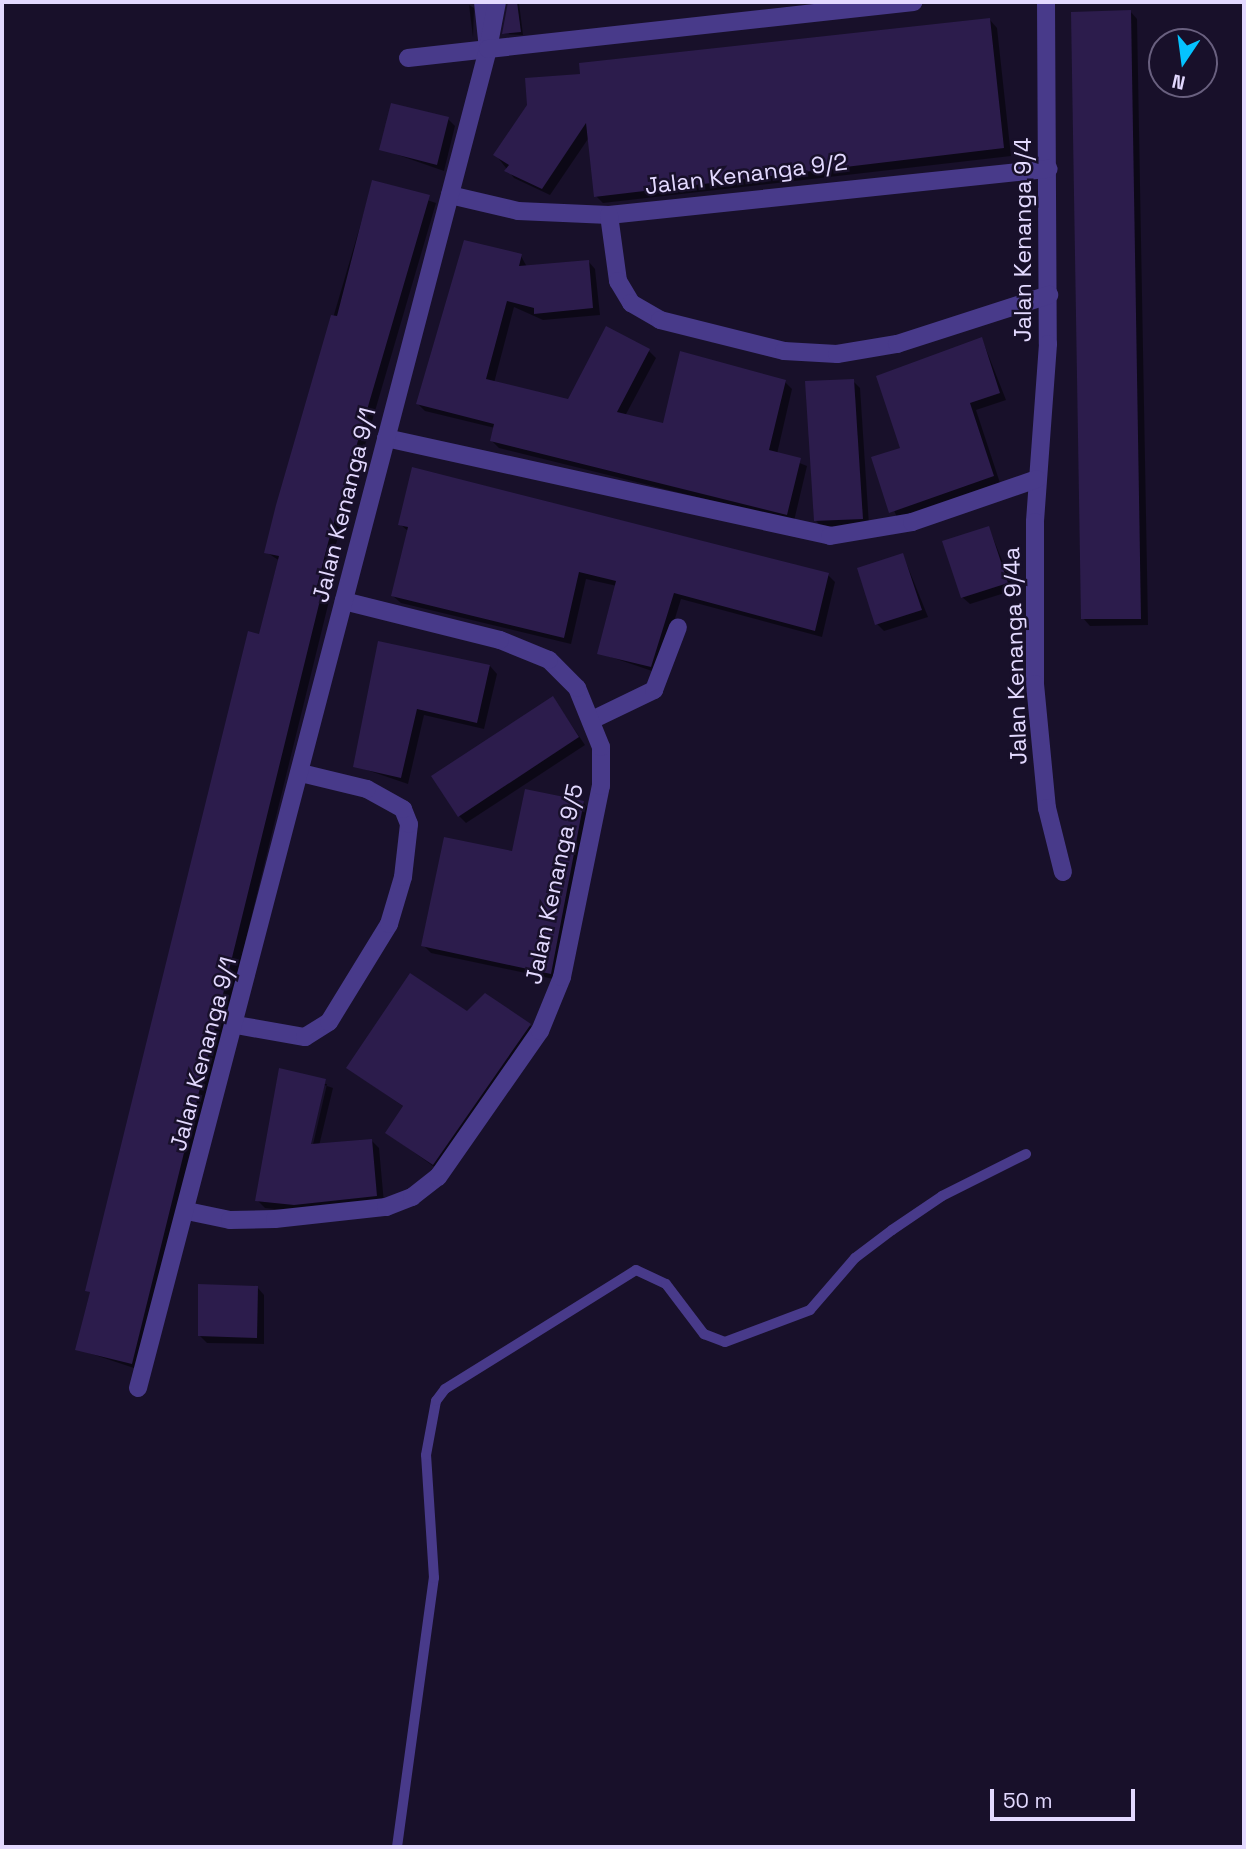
<!DOCTYPE html>
<style>
body{margin:0}
#map{position:relative;width:1246px;height:1849px;overflow:hidden;background:#18102a;font-family:"Space Grotesk",sans-serif}
div>[style]{position:absolute}
.shadow>*{inset:0;background:#0007}
.building>*{inset:0;background:#2c1c4c}
.lane>*{height:10px;margin:-5px;padding:0 5px;transform-origin:5px;border-radius:5px;background:#483a8a}
.street>*{height:18px;margin:-9px;padding:0 9px;transform-origin:9px;border-radius:9px;background:#483a8a}
span{translate:-50% -50%;white-space:nowrap;text-align:center;line-height:1.15;-webkit-text-stroke:5px #18102a;paint-order:stroke}
.street-label{font-size:23px;color:#e3d9ff}
.frame{position:absolute;inset:0;border:4px solid #e3d9ff;pointer-events:none}
.north{position:absolute;left:1148px;top:28px;width:70px;height:70px;box-sizing:border-box;background:#18102a;border:2px solid #69607f;border-radius:50%;rotate:193deg;font-size:19px;font-weight:700;line-height:28px;text-align:center;color:#e3d9ff}
.north::after{content:'';display:block;margin:auto;width:24px;height:32px;background:#05c3ff;clip-path:polygon(50% 0,100% 100%,50% 72%,0 100%)}
.scale{position:absolute;left:990px;top:1789px;width:145px;height:32px;box-sizing:border-box;border:4px solid #e3d9ff;border-top:0;padding-left:9px;font-size:21px;line-height:24px;white-space:nowrap;color:#e3d9ff;-webkit-text-stroke:5px #18102a;paint-order:stroke}
</style>
<div id="map">
<div class="shadow">
<i style="clip-path:polygon(509px 2px,519px 3px,523px 35px,504px 34px)"></i>
<i style="clip-path:polygon(469px 5px,474px 8px,473px 38px,473px 37px)"></i>
<i style="clip-path:polygon(1130px 11px,1137px 19px,1148px 625px,1090px 626px,1083px 618px)"></i>
<i style="clip-path:polygon(990px 20px,997px 28px,1011px 156px,603px 203px,596px 196px,590px 136px,550px 195px,514px 178px,495px 154px,528px 105px,582px 76px)"></i>
<i style="clip-path:polygon(448px 119px,455px 126px,444px 171px,381px 149px)"></i>
<i style="clip-path:polygon(373px 182px,436px 203px,334px 551px,324px 592px,330px 597px,140px 1370px,77px 1349px,280px 561px,266px 552px,271px 529px)"></i>
<i style="clip-path:polygon(521px 256px,527px 267px,588px 261px,595px 269px,600px 315px,543px 320px,514px 307px,494px 383px,569px 401px,649px 351px,656px 358px,625px 416px,664px 425px,785px 382px,792px 389px,777px 454px,807px 466px,794px 521px,499px 448px,492px 441px,495px 428px,425px 411px,418px 404px)"></i>
<i style="clip-path:polygon(982px 339px,1006px 400px,976px 410px,1000px 483px,898px 520px,873px 458px,902px 449px)"></i>
<i style="clip-path:polygon(853px 381px,860px 388px,869px 525px,822px 527px,815px 520px)"></i>
<i style="clip-path:polygon(400px 524px,828px 575px,835px 582px,822px 637px,681px 599px,658px 673px,599px 653px,617px 586px,586px 579px,571px 644px,401px 603px,393px 596px,409px 532px)"></i>
<i style="clip-path:polygon(989px 528px,1014px 590px,970px 604px,962px 597px)"></i>
<i style="clip-path:polygon(903px 555px,928px 617px,884px 631px,877px 624px)"></i>
<i style="clip-path:polygon(379px 643px,490px 666px,497px 674px,484px 729px,424px 715px,408px 784px,355px 766px)"></i>
<i style="clip-path:polygon(553px 698px,585px 745px,466px 823px,459px 816px)"></i>
<i style="clip-path:polygon(583px 802px,590px 810px,558px 980px,431px 953px,423px 945px,514px 853px)"></i>
<i style="clip-path:polygon(467px 1014px,529px 1025px,537px 1032px,440px 1171px,387px 1133px,404px 1107px,348px 1068px)"></i>
<i style="clip-path:polygon(evenodd,280px 1070px,333px 1088px,319px 1146px,372px 1141px,379px 1148px,384px 1203px,303px 1212px,265px 1208px,257px 1200px,280px 1070px,324px 1084px,327px 1084px,311px 1153px,308px 1153px,324px 1084px)"></i>
<i style="clip-path:polygon(257px 1287px,264px 1295px,264px 1344px,207px 1343px,199px 1335px)"></i>
</div>
<div class="building">
<i style="clip-path:polygon(508px 2px,517px 2px,521px 32px,502px 34px)"></i>
<i style="clip-path:polygon(1131px 10px,1141px 619px,1081px 619px,1071px 12px)"></i>
<i style="clip-path:polygon(990px 18px,1004px 148px,594px 197px,586px 123px,542px 189px,504px 171px,509px 165px,493px 155px,527px 105px,525px 78px,580px 74px,579px 63px)"></i>
<i style="clip-path:polygon(391px 103px,449px 117px,437px 165px,379px 150px)"></i>
<i style="clip-path:polygon(372px 180px,430px 195px,328px 543px,317px 586px,323px 588px,132px 1364px,75px 1350px,90px 1292px,85px 1291px,248px 631px,259px 634px,279px 556px,264px 553px,276px 505px,331px 315px,337px 316px)"></i>
<i style="clip-path:polygon(464px 240px,522px 254px,519px 266px,589px 260px,593px 308px,534px 314px,534px 308px,507px 301px,486px 379px,568px 399px,606px 326px,650px 349px,617px 412px,663px 423px,680px 351px,786px 380px,769px 450px,801px 458px,787px 515px,490px 441px,494px 424px,416px 404px)"></i>
<i style="clip-path:polygon(982px 337px,1000px 393px,970px 403px,994px 476px,889px 513px,871px 457px,900px 448px,876px 376px)"></i>
<i style="clip-path:polygon(854px 379px,863px 519px,814px 521px,805px 381px)"></i>
<i style="clip-path:polygon(412px 467px,829px 573px,815px 631px,674px 593px,651px 667px,597px 654px,616px 581px,579px 572px,564px 638px,391px 596px,408px 527px,398px 525px)"></i>
<i style="clip-path:polygon(989px 526px,1008px 583px,961px 598px,942px 541px)"></i>
<i style="clip-path:polygon(903px 553px,922px 610px,875px 625px,857px 568px)"></i>
<i style="clip-path:polygon(378px 641px,490px 665px,477px 723px,417px 709px,401px 778px,353px 767px)"></i>
<i style="clip-path:polygon(553px 696px,579px 737px,458px 817px,431px 776px)"></i>
<i style="clip-path:polygon(525px 789px,584px 801px,551px 974px,421px 946px,444px 837px,512px 851px)"></i>
<i style="clip-path:polygon(410px 973px,467px 1011px,485px 993px,531px 1024px,433px 1165px,385px 1133px,403px 1106px,346px 1068px)"></i>
<i style="clip-path:polygon(279px 1068px,326px 1079px,311px 1144px,372px 1139px,377px 1196px,294px 1205px,255px 1201px)"></i>
<i style="clip-path:polygon(198px 1284px,258px 1286px,257px 1338px,198px 1336px)"></i>
</div>
<div class="lane">
<i style="left:397px;top:1847px;width:272px;rotate:-82.2deg"></i>
<i style="left:434px;top:1578px;width:123px;rotate:-93.7deg"></i>
<i style="left:426px;top:1455px;width:55px;rotate:-79.5deg"></i>
<i style="left:436px;top:1401px;width:15px;rotate:-53deg"></i>
<i style="left:445px;top:1389px;width:225px;rotate:-31.9deg"></i>
<i style="left:636px;top:1270px;width:33px;rotate:25deg"></i>
<i style="left:666px;top:1284px;width:63px;rotate:52.8deg"></i>
<i style="left:704px;top:1334px;width:22px;rotate:21deg"></i>
<i style="left:725px;top:1342px;width:91px;rotate:-20.6deg"></i>
<i style="left:810px;top:1310px;width:69px;rotate:-49.1deg"></i>
<i style="left:855px;top:1258px;width:46px;rotate:-37.1deg"></i>
<i style="left:892px;top:1230px;width:60px;rotate:-34.2deg"></i>
<i style="left:942px;top:1196px;width:94px;rotate:-26.6deg"></i>
</div>
<div class="street">
<i style="left:483px;top:2px;width:47px;rotate:83.9deg"></i>
<i style="left:1046px;top:2px;width:342px;rotate:89.7deg"></i>
<i style="left:1048px;top:344px;width:178px;rotate:94.2deg"></i>
<i style="left:1035px;top:522px;width:162px;rotate:90deg"></i>
<i style="left:1035px;top:684px;width:125px;rotate:84.5deg"></i>
<i style="left:1047px;top:808px;width:66px;rotate:76deg"></i>
<i style="left:488px;top:49px;width:48px;rotate:-79.2deg"></i>
<i style="left:408px;top:58px;width:81px;rotate:-6.4deg"></i>
<i style="left:450px;top:195px;width:70px;rotate:13.2deg"></i>
<i style="left:518px;top:211px;width:91px;rotate:2.5deg"></i>
<i style="left:609px;top:215px;width:442px;rotate:-6deg"></i>
<i style="left:609px;top:215px;width:67px;rotate:82.2deg"></i>
<i style="left:618px;top:281px;width:26px;rotate:59deg"></i>
<i style="left:631px;top:303px;width:34px;rotate:30deg"></i>
<i style="left:660px;top:320px;width:128px;rotate:14deg"></i>
<i style="left:784px;top:351px;width:53px;rotate:3.2deg"></i>
<i style="left:837px;top:354px;width:61px;rotate:-9.5deg"></i>
<i style="left:897px;top:344px;width:160px;rotate:-17.9deg"></i>
<i style="left:386px;top:438px;width:455px;rotate:12.4deg"></i>
<i style="left:830px;top:536px;width:83px;rotate:-9.7deg"></i>
<i style="left:912px;top:522px;width:132px;rotate:-19deg"></i>
<i style="left:594px;top:719px;width:67px;rotate:-25.8deg"></i>
<i style="left:654px;top:690px;width:67px;rotate:-69.1deg"></i>
<i style="left:236px;top:1025px;width:70px;rotate:9.9deg"></i>
<i style="left:305px;top:1037px;width:28px;rotate:-32deg"></i>
<i style="left:329px;top:1022px;width:115px;rotate:-58.5deg"></i>
<i style="left:389px;top:924px;width:49px;rotate:-73.4deg"></i>
<i style="left:403px;top:877px;width:53px;rotate:-83.5deg"></i>
<i style="left:409px;top:824px;width:16px;rotate:-112deg"></i>
<i style="left:403px;top:809px;width:41px;rotate:-150.9deg"></i>
<i style="left:367px;top:789px;width:68px;rotate:-166.4deg"></i>
<i style="left:187px;top:1211px;width:44px;rotate:11.8deg"></i>
<i style="left:230px;top:1220px;width:45px;rotate:-1.3deg"></i>
<i style="left:275px;top:1219px;width:112px;rotate:-6.2deg"></i>
<i style="left:386px;top:1207px;width:28px;rotate:-21deg"></i>
<i style="left:412px;top:1197px;width:33px;rotate:-38deg"></i>
<i style="left:438px;top:1177px;width:178px;rotate:-55.1deg"></i>
<i style="left:540px;top:1031px;width:58px;rotate:-67.8deg"></i>
<i style="left:562px;top:977px;width:195px;rotate:-78.5deg"></i>
<i style="left:601px;top:786px;width:39px;rotate:-90deg"></i>
<i style="left:601px;top:747px;width:64px;rotate:-112.1deg"></i>
<i style="left:577px;top:688px;width:40px;rotate:-135deg"></i>
<i style="left:549px;top:660px;width:53px;rotate:-157.8deg"></i>
<i style="left:500px;top:640px;width:161px;rotate:-166deg"></i>
<i style="left:138px;top:1388px;width:1384px;rotate:-75.35deg"></i>
<i style="left:488px;top:49px;width:428px;rotate:-6.3deg"></i>
</div>
<div class="street-label">
<span style="left:746px;top:174px;rotate:-7deg">Jalan Kenanga 9/2</span>
<span style="left:1023px;top:240px;rotate:-90deg">Jalan Kenanga 9/4</span>
<span style="left:344px;top:505px;rotate:-76deg">Jalan Kenanga 9/1</span>
<span style="left:1015px;top:656px;rotate:-92deg">Jalan Kenanga 9/4a</span>
<span style="left:554px;top:884px;rotate:-78deg">Jalan Kenanga 9/5</span>
<span style="left:203px;top:1054px;rotate:-75deg">Jalan Kenanga 9/1</span>
</div>
<div class="frame"></div>
<div class="north">N</div>
<div class="scale">50 m</div>
</div>
